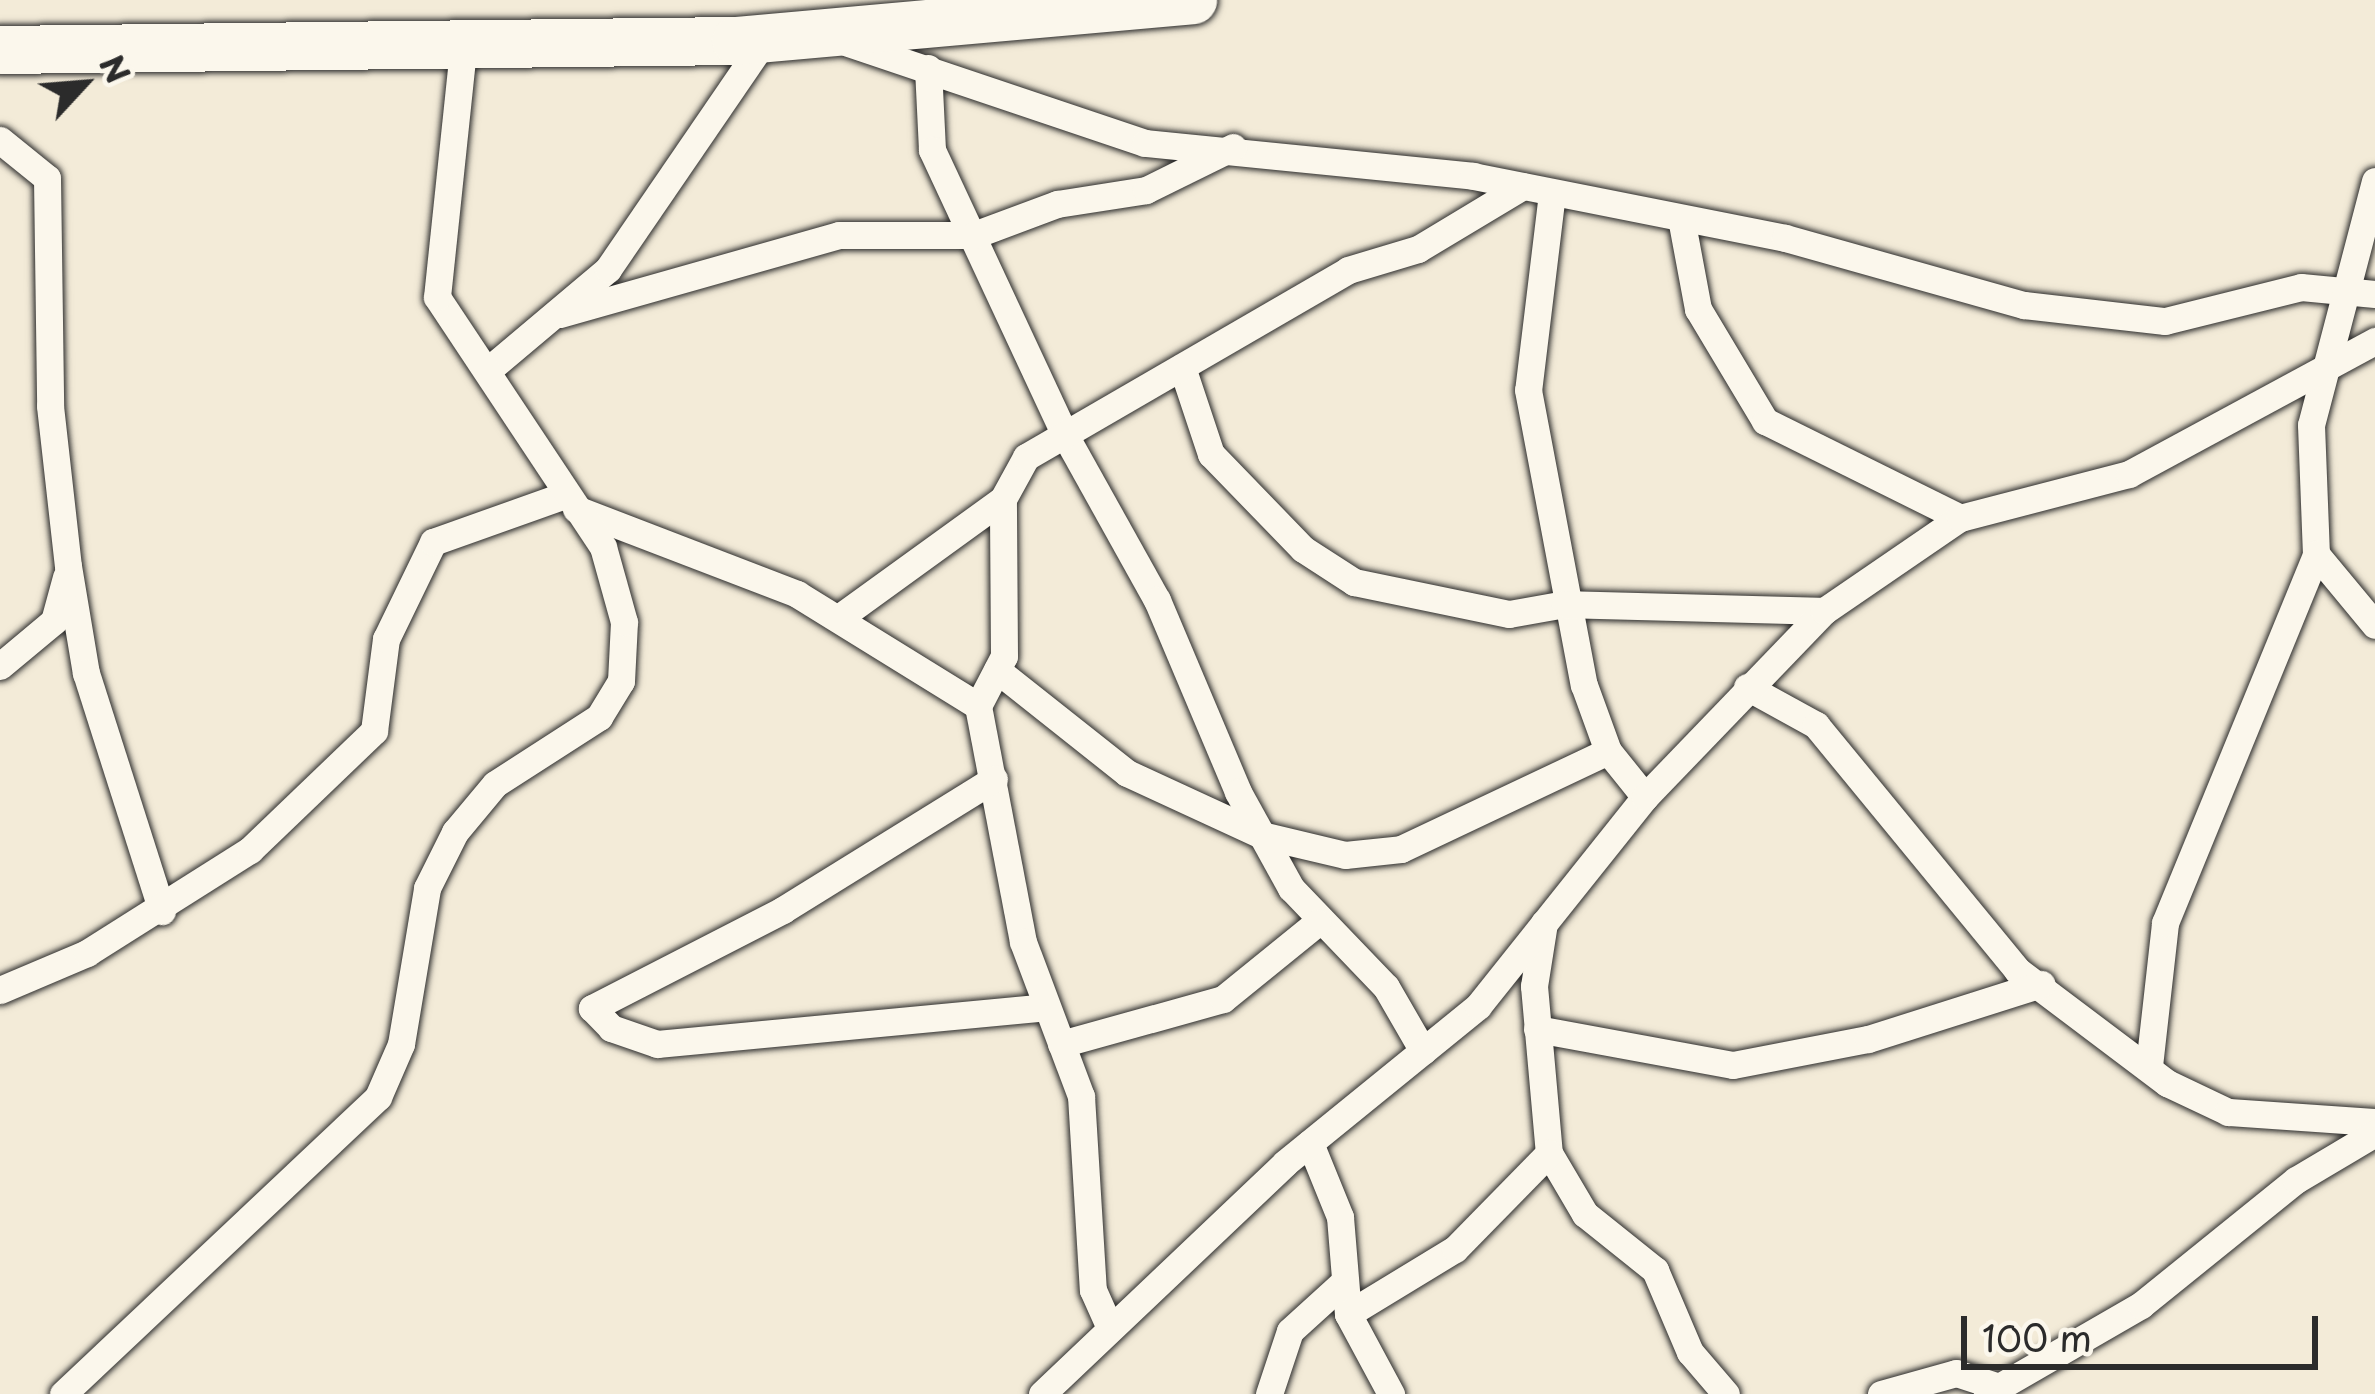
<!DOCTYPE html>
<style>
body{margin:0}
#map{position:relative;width:2375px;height:1394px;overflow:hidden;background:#f3ebd8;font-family:"Playpen Sans",sans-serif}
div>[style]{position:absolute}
.roads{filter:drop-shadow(0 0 3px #2b2b2b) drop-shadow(0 0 3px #2b2b2b)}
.street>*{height:27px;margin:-13.5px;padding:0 13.5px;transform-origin:13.5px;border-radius:13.5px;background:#fbf7ec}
.highway>*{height:48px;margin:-24px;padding:0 24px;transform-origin:24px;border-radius:24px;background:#fbf7ec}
span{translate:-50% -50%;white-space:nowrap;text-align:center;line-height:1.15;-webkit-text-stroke:12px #fbf7ec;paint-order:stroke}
.north{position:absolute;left:24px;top:24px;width:120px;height:120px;-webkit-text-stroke:9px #fbf7ec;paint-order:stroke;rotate:64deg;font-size:33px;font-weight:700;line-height:48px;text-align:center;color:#2b2b2b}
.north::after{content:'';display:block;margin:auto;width:42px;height:54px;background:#2b2b2b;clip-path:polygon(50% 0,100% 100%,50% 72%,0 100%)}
.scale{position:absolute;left:1961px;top:1316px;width:357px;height:54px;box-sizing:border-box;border:6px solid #2b2b2b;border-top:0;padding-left:15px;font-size:36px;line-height:42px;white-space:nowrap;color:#2b2b2b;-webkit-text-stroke:9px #fbf7ec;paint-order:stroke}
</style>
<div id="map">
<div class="roads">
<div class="street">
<i style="left:848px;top:43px;width:313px;rotate:18.6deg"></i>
<i style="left:1145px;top:143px;width:330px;rotate:5.7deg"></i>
<i style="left:1473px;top:176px;width:318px;rotate:11.2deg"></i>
<i style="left:1785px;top:238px;width:248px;rotate:15.7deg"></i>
<i style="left:2024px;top:305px;width:142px;rotate:6.5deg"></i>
<i style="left:2165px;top:321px;width:140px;rotate:-14deg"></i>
<i style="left:2301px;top:287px;width:74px;rotate:5.4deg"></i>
<i style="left:928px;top:68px;width:82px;rotate:87.2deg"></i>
<i style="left:932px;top:150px;width:315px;rotate:65deg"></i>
<i style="left:1065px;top:435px;width:189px;rotate:60.9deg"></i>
<i style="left:1157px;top:600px;width:208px;rotate:67.1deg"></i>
<i style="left:1238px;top:792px;width:110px;rotate:61.1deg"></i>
<i style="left:1291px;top:888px;width:137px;rotate:46.2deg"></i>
<i style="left:1386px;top:987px;width:74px;rotate:60deg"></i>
<i style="left:0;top:140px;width:60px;rotate:39deg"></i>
<i style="left:47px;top:178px;width:228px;rotate:89.2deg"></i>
<i style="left:50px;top:406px;width:161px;rotate:83.6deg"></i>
<i style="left:68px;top:566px;width:109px;rotate:80.5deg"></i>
<i style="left:86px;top:673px;width:250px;rotate:72.3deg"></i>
<i style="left:2375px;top:181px;width:252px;rotate:104.7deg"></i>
<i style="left:2311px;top:425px;width:129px;rotate:87.8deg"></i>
<i style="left:2316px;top:554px;width:92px;rotate:50.3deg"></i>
<i style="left:1552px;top:193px;width:198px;rotate:96.9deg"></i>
<i style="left:1528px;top:390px;width:300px;rotate:79.3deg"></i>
<i style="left:1584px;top:685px;width:70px;rotate:70deg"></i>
<i style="left:1608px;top:751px;width:59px;rotate:51.2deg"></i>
<i style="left:1681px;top:218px;width:93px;rotate:79.4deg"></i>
<i style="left:1698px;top:309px;width:131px;rotate:59.1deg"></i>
<i style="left:1765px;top:421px;width:218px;rotate:26.4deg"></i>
<i style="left:560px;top:314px;width:290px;rotate:-15.8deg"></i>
<i style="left:839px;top:235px;width:135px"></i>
<i style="left:974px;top:235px;width:89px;rotate:-20.5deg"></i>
<i style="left:1057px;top:204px;width:90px;rotate:-8.9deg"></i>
<i style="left:1146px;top:190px;width:97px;rotate:-26.3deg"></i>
<i style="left:1182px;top:367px;width:92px;rotate:71.6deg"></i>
<i style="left:1211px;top:454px;width:132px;rotate:45.9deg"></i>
<i style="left:1303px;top:549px;width:61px;rotate:32.9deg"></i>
<i style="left:1354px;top:582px;width:158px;rotate:11.7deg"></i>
<i style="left:1509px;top:614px;width:57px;rotate:-10.1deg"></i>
<i style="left:1565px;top:604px;width:259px;rotate:1.5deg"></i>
<i style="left:487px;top:371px;width:158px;rotate:-40.1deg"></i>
<i style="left:608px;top:269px;width:278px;rotate:-55.6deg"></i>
<i style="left:576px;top:509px;width:237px;rotate:21deg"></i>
<i style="left:797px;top:594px;width:213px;rotate:31.7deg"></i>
<i style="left:978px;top:706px;width:240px;rotate:79.2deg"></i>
<i style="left:1023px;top:942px;width:165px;rotate:69.4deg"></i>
<i style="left:1081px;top:1096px;width:194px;rotate:86.5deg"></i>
<i style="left:1093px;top:1290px;width:39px;rotate:66deg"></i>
<i style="left:840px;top:617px;width:201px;rotate:-35.9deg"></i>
<i style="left:0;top:666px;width:70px;rotate:-39.8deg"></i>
<i style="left:54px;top:621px;width:46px;rotate:-74.7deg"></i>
<i style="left:997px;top:670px;width:166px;rotate:38.4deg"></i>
<i style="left:1127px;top:773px;width:148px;rotate:24.8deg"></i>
<i style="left:1261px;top:835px;width:86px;rotate:13.4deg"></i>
<i style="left:1345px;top:855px;width:56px;rotate:-6.1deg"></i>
<i style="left:1401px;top:849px;width:229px;rotate:-25.3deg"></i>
<i style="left:1747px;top:687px;width:79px;rotate:28.8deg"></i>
<i style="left:1816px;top:725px;width:317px;rotate:50.6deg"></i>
<i style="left:2017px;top:970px;width:188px;rotate:37deg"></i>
<i style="left:2167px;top:1083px;width:68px;rotate:25.4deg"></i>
<i style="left:2228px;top:1112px;width:147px;rotate:3.9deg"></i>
<i style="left:978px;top:706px;width:56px;rotate:-62.5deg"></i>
<i style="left:1004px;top:656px;width:157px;rotate:-90.4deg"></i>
<i style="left:1003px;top:499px;width:48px;rotate:-61.3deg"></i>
<i style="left:1026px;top:457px;width:372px;rotate:-30.1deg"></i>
<i style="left:1348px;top:270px;width:73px;rotate:-16.7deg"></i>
<i style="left:1418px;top:249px;width:122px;rotate:-31deg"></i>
<i style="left:994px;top:779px;width:248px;rotate:148.2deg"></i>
<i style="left:783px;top:910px;width:215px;rotate:152.8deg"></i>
<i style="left:592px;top:1008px;width:28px;rotate:46deg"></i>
<i style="left:611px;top:1028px;width:49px;rotate:19.2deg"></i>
<i style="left:657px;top:1044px;width:390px;rotate:-5.4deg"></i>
<i style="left:1544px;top:923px;width:64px;rotate:99deg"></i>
<i style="left:1534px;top:986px;width:168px;rotate:84.9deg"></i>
<i style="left:1549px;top:1153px;width:71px;rotate:59.5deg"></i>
<i style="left:1585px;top:1214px;width:90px;rotate:38.7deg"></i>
<i style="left:1655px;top:1270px;width:89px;rotate:66.9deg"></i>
<i style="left:1690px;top:1352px;width:55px;rotate:49.4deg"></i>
<i style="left:0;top:990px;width:95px;rotate:-23deg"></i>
<i style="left:87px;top:953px;width:193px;rotate:-32.3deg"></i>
<i style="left:250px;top:850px;width:172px;rotate:-43.8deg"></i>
<i style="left:374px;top:731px;width:93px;rotate:-82.6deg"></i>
<i style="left:386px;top:639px;width:108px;rotate:-64.1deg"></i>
<i style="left:433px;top:542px;width:140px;rotate:-19.6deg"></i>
<i style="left:1537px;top:1029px;width:199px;rotate:10.4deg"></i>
<i style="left:1733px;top:1065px;width:137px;rotate:-10.9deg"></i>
<i style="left:1868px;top:1039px;width:182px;rotate:-17.6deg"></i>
<i style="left:1061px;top:1044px;width:168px;rotate:-15.5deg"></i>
<i style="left:1223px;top:999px;width:121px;rotate:-39deg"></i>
<i style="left:2149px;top:1066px;width:144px;rotate:-83.6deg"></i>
<i style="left:2165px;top:923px;width:399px;rotate:-67.7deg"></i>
<i style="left:1310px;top:1143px;width:80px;rotate:67.9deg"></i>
<i style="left:1340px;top:1217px;width:97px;rotate:85.3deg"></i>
<i style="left:1348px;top:1314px;width:91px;rotate:61.7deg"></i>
<i style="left:1348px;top:1314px;width:125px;rotate:-31.3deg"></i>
<i style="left:1455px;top:1249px;width:134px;rotate:-45.6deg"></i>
<i style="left:63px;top:1394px;width:433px;rotate:-43.3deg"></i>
<i style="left:378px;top:1097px;width:58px;rotate:-66.5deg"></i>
<i style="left:401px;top:1044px;width:158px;rotate:-80.5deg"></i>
<i style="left:427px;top:888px;width:63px;rotate:-63.4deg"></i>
<i style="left:455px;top:832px;width:62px;rotate:-50.2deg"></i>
<i style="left:495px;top:784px;width:124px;rotate:-32.8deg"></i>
<i style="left:599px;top:717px;width:42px;rotate:-58.6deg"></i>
<i style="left:621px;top:681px;width:59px;rotate:-87.1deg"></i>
<i style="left:624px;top:622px;width:78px;rotate:-105.6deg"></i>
<i style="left:603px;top:547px;width:300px;rotate:-123.6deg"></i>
<i style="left:437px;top:297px;width:250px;rotate:-84deg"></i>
<i style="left:1042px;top:1394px;width:335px;rotate:-43.5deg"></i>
<i style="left:1285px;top:1163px;width:249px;rotate:-39.1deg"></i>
<i style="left:1478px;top:1006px;width:268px;rotate:-51.4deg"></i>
<i style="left:1645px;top:797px;width:258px;rotate:-46.1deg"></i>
<i style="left:1824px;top:611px;width:165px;rotate:-34.4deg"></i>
<i style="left:1960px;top:518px;width:175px;rotate:-14.6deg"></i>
<i style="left:2129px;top:474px;width:280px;rotate:-28.4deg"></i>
<i style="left:1269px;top:1394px;width:66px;rotate:-71.6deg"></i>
<i style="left:1290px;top:1331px;width:74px;rotate:-42.3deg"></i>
<i style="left:1881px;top:1394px;width:78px;rotate:-15.6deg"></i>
<i style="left:1956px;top:1373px;width:40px;rotate:18deg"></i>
<i style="left:1987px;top:1394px;width:178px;rotate:-30deg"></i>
<i style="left:2141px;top:1305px;width:199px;rotate:-38.9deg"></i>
<i style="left:2296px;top:1180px;width:92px;rotate:-30.7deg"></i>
</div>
<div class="highway">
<i style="left:0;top:50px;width:736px;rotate:-0.7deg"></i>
<i style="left:736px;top:41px;width:459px;rotate:-5.1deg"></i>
</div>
</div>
<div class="north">N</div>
<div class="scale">100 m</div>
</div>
